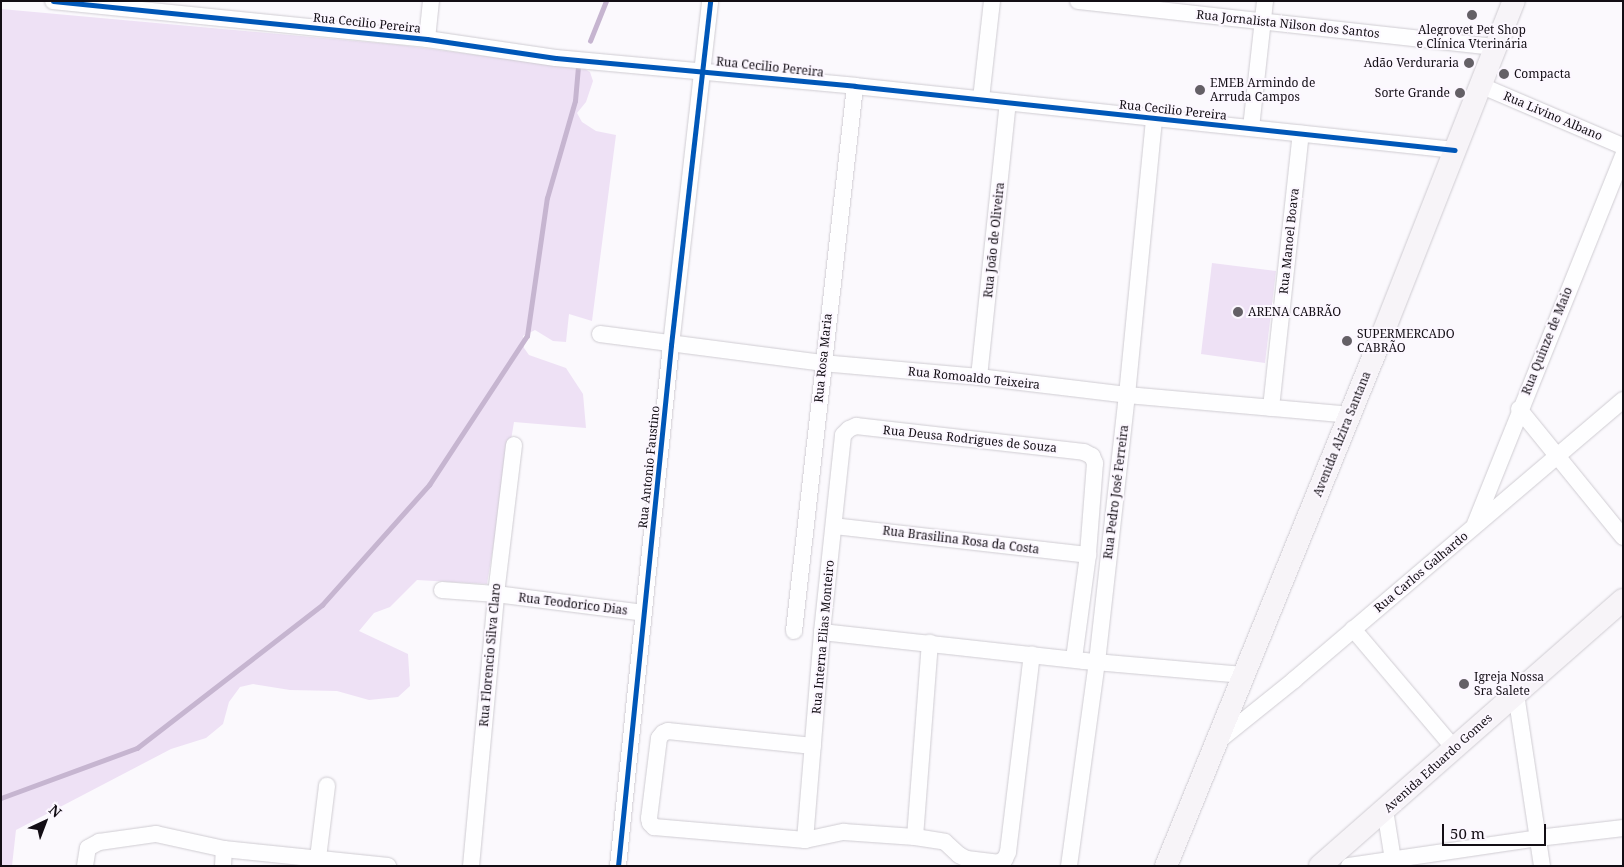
<!DOCTYPE html>
<meta charset="utf-8">
<style>
body{margin:0}
#map{position:relative;width:1624px;height:867px;overflow:hidden;background:#fbf9fd;font-family:"Noto Serif",serif}
div>[style]{position:absolute}
.green>*{inset:0;background:#eee1f5}
.stream>*{height:4.5px;margin:-2.25px;padding:0 2.25px;transform-origin:2.25px;border-radius:2.25px;background:#c6b5d0}
.roads{filter:drop-shadow(0 0 1px #cfccd2) drop-shadow(0 0 1px #cfccd2)}
.minor>*{height:16px;margin:-8px;padding:0 8px;transform-origin:8px;border-radius:8px;background:#fefeff}
.secondary>*{height:22px;margin:-11px;padding:0 11px;transform-origin:11px;border-radius:11px;background:#f7f4f8}
.cycleway>*{height:5px;margin:-2.5px;padding:0 2.5px;transform-origin:2.5px;border-radius:2.5px;background:#0057b8}
.dots>*{width:14px;height:14px;translate:-50% -50%;box-sizing:border-box;border:2px solid #fcf7ff;border-radius:50%}
span{translate:-50% -50%;white-space:nowrap;text-align:center;line-height:1.15;-webkit-text-stroke:4px #fcf7ff;paint-order:stroke}
.street-label{font-size:12px;color:#130e15}
.poi-label{font-size:12px;color:#130e15}
.right{translate:-100% -50%;text-align:right}
.left{translate:0 -50%;text-align:left}
.frame{position:absolute;inset:0;border:2px solid #130e15;pointer-events:none}
.north{position:absolute;left:20px;top:797px;width:50px;height:50px;-webkit-text-stroke:4px #fcf7ff;paint-order:stroke;rotate:43deg;font-size:14px;font-weight:700;line-height:20px;text-align:center;color:#130e15}
.north::after{content:'';display:block;margin:auto;width:18px;height:22px;background:#130e15;clip-path:polygon(50% 0,100% 100%,50% 72%,0 100%)}
.scale{position:absolute;left:1442px;top:824px;width:104px;height:22px;box-sizing:border-box;border:2px solid #130e15;border-top:0;padding-left:6px;font-size:15px;line-height:18px;white-space:nowrap;color:#130e15;-webkit-text-stroke:4px #fcf7ff;paint-order:stroke}
</style>
<div id="map">
<div class="green">
<i style="clip-path:polygon(1px 9px,400px 45px,585px 69px,590px 72px,593px 81px,586px 102px,577px 113px,582px 122px,596px 131px,616px 135px,592px 321px,569px 314px,566px 342px,553px 341px,535px 330px,523px 336px,524px 348px,529px 355px,566px 368px,583px 394px,586px 428px,514px 422px,487px 584px,417px 580px,390px 607px,374px 613px,359px 631px,408px 654px,410px 686px,398px 697px,369px 700px,337px 691px,290px 690px,253px 684px,240px 687px,229px 702px,223px 724px,206px 738px,171px 749px,16px 830px,12px 866px,1px 866px)"></i>
<i style="clip-path:polygon(1212px 263px,1276px 271px,1265px 363px,1201px 354px)"></i>
</div>
<div class="stream">
<i style="left:590px;top:41px;width:43px;rotate:-68.2deg"></i>
<i style="left:1px;top:798px;width:145px;rotate:-20.2deg"></i>
<i style="left:137px;top:748px;width:234px;rotate:-37.7deg"></i>
<i style="left:322px;top:605px;width:161px;rotate:-48.3deg"></i>
<i style="left:429px;top:485px;width:178px;rotate:-56.7deg"></i>
<i style="left:527px;top:336px;width:139px;rotate:-81.8deg"></i>
<i style="left:547px;top:198px;width:101px;rotate:-73.9deg"></i>
<i style="left:575px;top:101px;width:34px;rotate:-85deg"></i>
</div>
<div class="roads">
<div class="minor">
<i style="left:53px;top:1px;width:376px;rotate:5.8deg"></i>
<i style="left:427px;top:39px;width:130px;rotate:8.4deg"></i>
<i style="left:556px;top:58px;width:300px;rotate:5.3deg"></i>
<i style="left:855px;top:86px;width:603px;rotate:6.09deg"></i>
<i style="left:1078px;top:1px;width:422px;rotate:6.3deg"></i>
<i style="left:427px;top:39px;width:38px;rotate:-84deg"></i>
<i style="left:1482px;top:86px;width:153px;rotate:23.1deg"></i>
<i style="left:981px;top:99px;width:99px;rotate:-83.6deg"></i>
<i style="left:1251px;top:128px;width:128px;rotate:-83.7deg"></i>
<i style="left:600px;top:334px;width:224px;rotate:7.4deg"></i>
<i style="left:822px;top:363px;width:158px;rotate:5.1deg"></i>
<i style="left:979px;top:377px;width:149px;rotate:6.9deg"></i>
<i style="left:1127px;top:395px;width:223px;rotate:5.1deg"></i>
<i style="left:979px;top:377px;width:276px;rotate:-84deg"></i>
<i style="left:1271px;top:408px;width:276px;rotate:-83.8deg"></i>
<i style="left:1519px;top:409px;width:165px;rotate:50.9deg"></i>
<i style="left:1475px;top:524px;width:398px;rotate:-68.1deg"></i>
<i style="left:834px;top:526px;width:256px;rotate:6.5deg"></i>
<i style="left:442px;top:590px;width:54px;rotate:4.2deg"></i>
<i style="left:496px;top:594px;width:149px;rotate:7.3deg"></i>
<i style="left:1353px;top:629px;width:156px;rotate:49.7deg"></i>
<i style="left:794px;top:631px;width:548px;rotate:-83.61deg"></i>
<i style="left:822px;top:632px;width:264px;rotate:6.3deg"></i>
<i style="left:1084px;top:661px;width:160px;rotate:5deg"></i>
<i style="left:1516px;top:694px;width:174px;rotate:81.4deg"></i>
<i style="left:1217px;top:742px;width:99px;rotate:-38.8deg"></i>
<i style="left:1294px;top:680px;width:432px;rotate:-40.4deg"></i>
<i style="left:813px;top:746px;width:146px;rotate:-174.1deg"></i>
<i style="left:668px;top:731px;width:5px;rotate:158deg"></i>
<i style="left:663px;top:733px;width:6px;rotate:129deg"></i>
<i style="left:659px;top:738px;width:81px;rotate:97.1deg"></i>
<i style="left:649px;top:818px;width:5px;rotate:79deg"></i>
<i style="left:650px;top:823px;width:6px;rotate:45deg"></i>
<i style="left:654px;top:827px;width:152px;rotate:4.9deg"></i>
<i style="left:805px;top:840px;width:40px;rotate:-12deg"></i>
<i style="left:844px;top:832px;width:71px;rotate:4deg"></i>
<i style="left:915px;top:837px;width:30px;rotate:9deg"></i>
<i style="left:945px;top:842px;width:19px;rotate:43deg"></i>
<i style="left:959px;top:855px;width:9px;rotate:27deg"></i>
<i style="left:967px;top:859px;width:31px;rotate:7deg"></i>
<i style="left:998px;top:863px;width:8px;rotate:-30deg"></i>
<i style="left:1005px;top:859px;width:8px;rotate:-67deg"></i>
<i style="left:1008px;top:852px;width:199px;rotate:-83.1deg"></i>
<i style="left:1385px;top:810px;width:57px;rotate:80.9deg"></i>
<i style="left:915px;top:837px;width:195px;rotate:-85.6deg"></i>
<i style="left:805px;top:840px;width:209px;rotate:-85.3deg"></i>
<i style="left:822px;top:632px;width:198px;rotate:-83.9deg"></i>
<i style="left:843px;top:435px;width:8px;rotate:-45deg"></i>
<i style="left:849px;top:429px;width:8px;rotate:-23deg"></i>
<i style="left:856px;top:426px;width:229px;rotate:6.5deg"></i>
<i style="left:1084px;top:452px;width:9px;rotate:27deg"></i>
<i style="left:1092px;top:456px;width:8px;rotate:67deg"></i>
<i style="left:1095px;top:463px;width:92px;rotate:94.4deg"></i>
<i style="left:1088px;top:555px;width:105px;rotate:97.7deg"></i>
<i style="left:85px;top:866px;width:18px;rotate:-81deg"></i>
<i style="left:88px;top:848px;width:13px;rotate:-29deg"></i>
<i style="left:99px;top:842px;width:58px;rotate:-8deg"></i>
<i style="left:156px;top:834px;width:70px;rotate:12.4deg"></i>
<i style="left:223px;top:866px;width:17px;rotate:-87deg"></i>
<i style="left:224px;top:849px;width:165px;rotate:5.9deg"></i>
<i style="left:317px;top:866px;width:81px;rotate:-82.9deg"></i>
<i style="left:471px;top:866px;width:273px;rotate:-84.7deg"></i>
<i style="left:496px;top:594px;width:150px;rotate:-83.1deg"></i>
<i style="left:618px;top:866px;width:524px;rotate:-84.19deg"></i>
<i style="left:671px;top:345px;width:346px;rotate:-83.5deg"></i>
<i style="left:1069px;top:866px;width:206px;rotate:-82.2deg"></i>
<i style="left:1097px;top:662px;width:269px;rotate:-83.6deg"></i>
<i style="left:1127px;top:395px;width:278px;rotate:-84.4deg"></i>
<i style="left:1349px;top:866px;width:191px;rotate:-8.4deg"></i>
<i style="left:1538px;top:838px;width:86px;rotate:-6.7deg"></i>
</div>
<div class="secondary">
<i style="left:1166px;top:866px;width:570px;rotate:-67.84deg"></i>
<i style="left:1381px;top:338px;width:362px;rotate:-68.5deg"></i>
<i style="left:1320px;top:866px;width:403px;rotate:-41.3deg"></i>
</div>
</div>
<div class="cycleway">
<i style="left:53px;top:1px;width:376px;rotate:5.8deg"></i>
<i style="left:427px;top:39px;width:130px;rotate:8.4deg"></i>
<i style="left:556px;top:58px;width:300px;rotate:5.3deg"></i>
<i style="left:855px;top:86px;width:603px;rotate:6.09deg"></i>
<i style="left:618px;top:866px;width:524px;rotate:-84.19deg"></i>
<i style="left:671px;top:345px;width:346px;rotate:-83.5deg"></i>
</div>
<div class="dots">
<i style="left:1472px;top:15px;background:#646066"></i>
<i style="left:1469px;top:63px;background:#646066"></i>
<i style="left:1504px;top:74px;background:#646066"></i>
<i style="left:1200px;top:90px;background:#646066"></i>
<i style="left:1460px;top:93px;background:#646066"></i>
<i style="left:1238px;top:312px;background:#646066"></i>
<i style="left:1347px;top:341px;background:#646066"></i>
<i style="left:1464px;top:684px;background:#646066"></i>
</div>
<div class="street-label">
<span style="left:367px;top:23px;rotate:6deg">Rua Cecilio Pereira</span>
<span style="left:1288px;top:24px;rotate:6deg">Rua Jornalista Nilson dos Santos</span>
<span style="left:770px;top:67px;rotate:6deg">Rua Cecilio Pereira</span>
<span style="left:1173px;top:110px;rotate:6deg">Rua Cecilio Pereira</span>
<span style="left:1553px;top:116px;rotate:23deg">Rua Livino Albano</span>
<span style="left:994px;top:240px;rotate:-84deg">Rua João de Oliveira</span>
<span style="left:1289px;top:241px;rotate:-84deg">Rua Manoel Boava</span>
<span style="left:1547px;top:341px;rotate:-68deg">Rua Quinze de Maio</span>
<span style="left:823px;top:358px;rotate:-84deg">Rua Rosa Maria</span>
<span style="left:974px;top:378px;rotate:6deg">Rua Romoaldo Teixeira</span>
<span style="left:1342px;top:434px;rotate:-68deg">Avenida Alzira Santana</span>
<span style="left:970px;top:439px;rotate:6deg">Rua Deusa Rodrigues de Souza</span>
<span style="left:649px;top:467px;rotate:-84deg">Rua Antonio Faustino</span>
<span style="left:1116px;top:492px;rotate:-83deg">Rua Pedro José Ferreira</span>
<span style="left:961px;top:540px;rotate:7deg">Rua Brasilina Rosa da Costa</span>
<span style="left:1421px;top:572px;rotate:-40deg">Rua Carlos Galhardo</span>
<span style="left:573px;top:604px;rotate:7deg">Rua Teodorico Dias</span>
<span style="left:823px;top:637px;rotate:-85deg">Rua Interna Elias Monteiro</span>
<span style="left:490px;top:655px;rotate:-85deg">Rua Florencio Silva Claro</span>
<span style="left:1438px;top:763px;rotate:-42deg">Avenida Eduardo Gomes</span>
</div>
<div class="poi-label">
<span style="left:1472px;top:37px">Alegrovet Pet Shop<br>e Clínica Vterinária</span>
<span class="right" style="left:1459px;top:63px">Adão Verduraria</span>
<span class="left" style="left:1514px;top:74px">Compacta</span>
<span class="left" style="left:1210px;top:90px">EMEB Armindo de<br>Arruda Campos</span>
<span class="right" style="left:1450px;top:93px">Sorte Grande</span>
<span class="left" style="left:1248px;top:312px">ARENA CABRÃO</span>
<span class="left" style="left:1357px;top:341px">SUPERMERCADO<br>CABRÃO</span>
<span class="left" style="left:1474px;top:684px">Igreja Nossa<br>Sra Salete</span>
</div>
<div class="frame"></div>
<div class="north">N</div>
<div class="scale">50 m</div>
</div>
